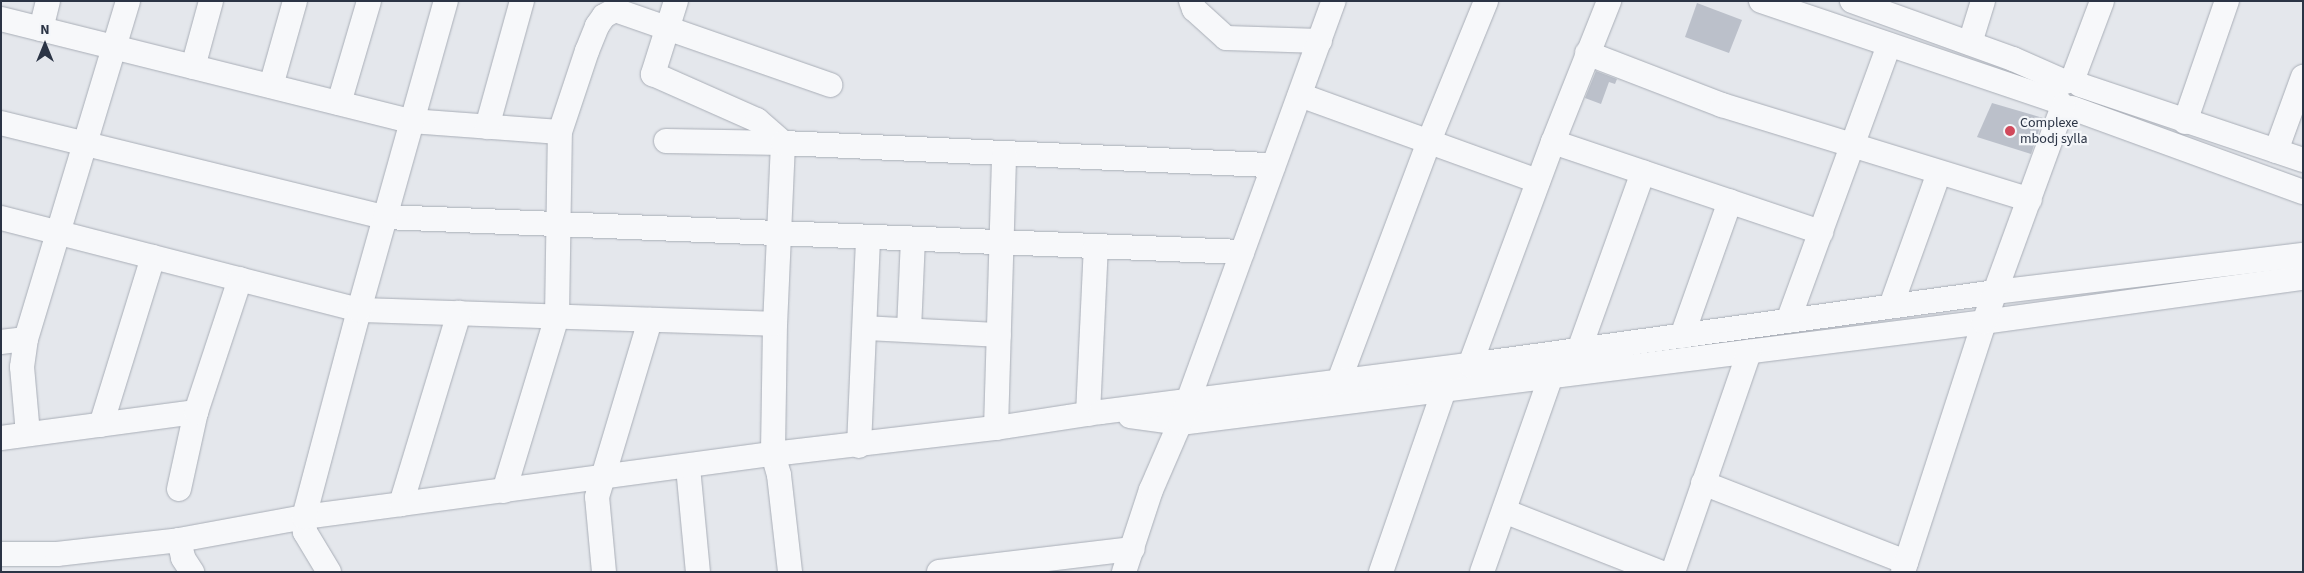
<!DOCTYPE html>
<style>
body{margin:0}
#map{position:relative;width:2304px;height:573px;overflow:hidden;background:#e4e7ec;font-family:"Source Sans 3",sans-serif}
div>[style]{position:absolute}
.building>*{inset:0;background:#bbc0ca}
.roads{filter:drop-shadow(0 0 1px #a9aeb7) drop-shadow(0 0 1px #a9aeb7)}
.minor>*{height:24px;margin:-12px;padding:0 12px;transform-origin:12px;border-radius:12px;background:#f7f8fa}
.dots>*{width:14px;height:14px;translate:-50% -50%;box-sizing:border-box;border:2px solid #f4f6f9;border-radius:50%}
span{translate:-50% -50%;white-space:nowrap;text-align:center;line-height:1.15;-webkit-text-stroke:4.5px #f4f6f9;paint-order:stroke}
.poi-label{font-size:14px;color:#2b3445}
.left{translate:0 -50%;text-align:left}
.frame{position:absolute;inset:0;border:2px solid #2b3445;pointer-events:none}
.north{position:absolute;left:20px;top:20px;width:50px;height:50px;-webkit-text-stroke:4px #f4f6f9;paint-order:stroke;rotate:0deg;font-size:14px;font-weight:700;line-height:20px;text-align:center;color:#2b3445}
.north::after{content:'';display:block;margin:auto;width:18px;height:22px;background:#2b3445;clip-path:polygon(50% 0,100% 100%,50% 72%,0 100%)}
</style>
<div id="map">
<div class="building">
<i style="clip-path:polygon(1697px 3px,1742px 20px,1729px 53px,1685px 37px)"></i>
<i style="clip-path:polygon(1596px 71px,1617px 79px,1615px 84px,1609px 82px,1601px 104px,1585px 98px)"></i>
<i style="clip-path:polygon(1992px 103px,2043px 118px,2031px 154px,1977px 137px)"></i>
</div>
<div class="roads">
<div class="minor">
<i style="left:676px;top:1px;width:77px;rotate:107.5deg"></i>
<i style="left:653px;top:74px;width:114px;rotate:23.9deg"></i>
<i style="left:757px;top:120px;width:35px;rotate:41deg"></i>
<i style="left:783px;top:143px;width:181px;rotate:92.5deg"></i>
<i style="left:775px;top:324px;width:130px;rotate:90.9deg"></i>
<i style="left:773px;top:454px;width:22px;rotate:74deg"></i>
<i style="left:779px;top:475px;width:98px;rotate:83.5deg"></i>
<i style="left:1191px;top:1px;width:9px;rotate:69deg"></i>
<i style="left:1194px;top:9px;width:43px;rotate:42.2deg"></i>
<i style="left:1226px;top:38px;width:94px;rotate:1.8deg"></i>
<i style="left:1761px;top:1px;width:315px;rotate:18.7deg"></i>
<i style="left:1852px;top:1px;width:171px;rotate:19.8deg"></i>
<i style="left:2013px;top:59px;width:57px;rotate:23.9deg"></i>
<i style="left:1px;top:19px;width:422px;rotate:14deg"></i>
<i style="left:411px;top:121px;width:149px;rotate:4.2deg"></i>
<i style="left:41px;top:29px;width:29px;rotate:-76deg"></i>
<i style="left:1970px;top:43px;width:44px;rotate:-72.8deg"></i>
<i style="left:1587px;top:53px;width:145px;rotate:21.1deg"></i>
<i style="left:1722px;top:105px;width:322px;rotate:17.1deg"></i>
<i style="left:193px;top:67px;width:68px;rotate:-74.7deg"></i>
<i style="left:2072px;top:81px;width:85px;rotate:-69.4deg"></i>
<i style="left:2080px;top:85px;width:235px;rotate:18.6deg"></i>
<i style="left:271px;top:86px;width:88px;rotate:-74.2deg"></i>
<i style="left:1300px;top:95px;width:253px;rotate:19.9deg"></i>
<i style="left:339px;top:103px;width:106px;rotate:-73.6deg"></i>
<i style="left:2072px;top:108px;width:246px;rotate:20deg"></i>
<i style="left:2185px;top:122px;width:128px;rotate:-70.9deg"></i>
<i style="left:1px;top:123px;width:395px;rotate:13.8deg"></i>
<i style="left:385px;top:217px;width:858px;rotate:2.34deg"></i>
<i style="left:487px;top:127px;width:131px;rotate:-74.5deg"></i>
<i style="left:666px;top:141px;width:117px;rotate:1deg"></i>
<i style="left:783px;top:143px;width:491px;rotate:2.6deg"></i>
<i style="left:1553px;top:142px;width:283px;rotate:18.6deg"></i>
<i style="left:2276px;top:151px;width:79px;rotate:-70deg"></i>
<i style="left:1px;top:218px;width:370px;rotate:14.4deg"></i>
<i style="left:359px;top:310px;width:416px;rotate:1.9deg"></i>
<i style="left:1891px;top:306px;width:141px;rotate:-70.2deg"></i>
<i style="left:1788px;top:321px;width:294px;rotate:-69.9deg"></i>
<i style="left:865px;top:328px;width:134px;rotate:3deg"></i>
<i style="left:909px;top:330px;width:91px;rotate:-87.5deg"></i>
<i style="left:1682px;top:336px;width:143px;rotate:-70.4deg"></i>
<i style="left:1px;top:342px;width:25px;rotate:-7deg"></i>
<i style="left:1579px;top:350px;width:189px;rotate:-70.2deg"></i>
<i style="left:1470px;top:365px;width:238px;rotate:-69.6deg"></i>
<i style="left:1553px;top:142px;width:152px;rotate:-68.3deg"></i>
<i style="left:1339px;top:381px;width:256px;rotate:-69.4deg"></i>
<i style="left:1429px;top:141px;width:151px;rotate:-67.8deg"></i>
<i style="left:1088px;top:414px;width:168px;rotate:-87.3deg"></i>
<i style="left:1130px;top:416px;width:50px;rotate:8deg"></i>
<i style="left:1180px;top:423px;width:810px;rotate:-7.16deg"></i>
<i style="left:1984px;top:322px;width:322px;rotate:-7.9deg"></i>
<i style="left:101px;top:425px;width:176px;rotate:-72.8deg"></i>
<i style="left:996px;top:428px;width:275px;rotate:-88.3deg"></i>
<i style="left:28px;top:434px;width:67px;rotate:-95.1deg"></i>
<i style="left:22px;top:367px;width:28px;rotate:-82deg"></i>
<i style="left:26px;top:339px;width:353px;rotate:-73.2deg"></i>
<i style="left:1px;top:438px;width:197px;rotate:-7.6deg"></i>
<i style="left:859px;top:446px;width:209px;rotate:-87.5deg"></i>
<i style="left:688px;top:467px;width:105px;rotate:84.6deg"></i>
<i style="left:1703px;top:483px;width:218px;rotate:21.3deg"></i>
<i style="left:179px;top:489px;width:79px;rotate:-77.6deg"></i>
<i style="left:196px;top:412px;width:140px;rotate:-71.7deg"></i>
<i style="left:504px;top:491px;width:182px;rotate:-73.1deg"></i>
<i style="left:557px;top:317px;width:185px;rotate:-89.1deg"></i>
<i style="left:560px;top:132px;width:85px;rotate:-71.6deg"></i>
<i style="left:587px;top:51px;width:27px;rotate:-68deg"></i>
<i style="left:597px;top:26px;width:12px;rotate:-55deg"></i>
<i style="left:604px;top:16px;width:13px;rotate:-29deg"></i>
<i style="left:615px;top:10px;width:228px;rotate:19.2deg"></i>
<i style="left:401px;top:504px;width:200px;rotate:-73.1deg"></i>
<i style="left:1504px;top:511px;width:168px;rotate:21.4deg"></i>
<i style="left:179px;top:540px;width:18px;rotate:77deg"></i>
<i style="left:183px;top:558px;width:17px;rotate:57deg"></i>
<i style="left:1px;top:554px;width:56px"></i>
<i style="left:57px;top:554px;width:123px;rotate:-6.5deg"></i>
<i style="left:179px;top:540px;width:127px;rotate:-10.4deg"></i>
<i style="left:304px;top:517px;width:98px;rotate:-7.6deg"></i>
<i style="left:401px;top:504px;width:375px;rotate:-7.7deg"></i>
<i style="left:773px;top:454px;width:225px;rotate:-6.7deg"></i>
<i style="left:996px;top:428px;width:106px;rotate:-8.7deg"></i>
<i style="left:1101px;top:412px;width:372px;rotate:-7.3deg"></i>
<i style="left:1470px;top:365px;width:531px;rotate:-7.9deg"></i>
<i style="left:1996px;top:292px;width:309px;rotate:-6.9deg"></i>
<i style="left:329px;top:572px;width:47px;rotate:-121deg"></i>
<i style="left:305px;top:532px;width:15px;rotate:-94deg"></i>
<i style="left:304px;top:517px;width:214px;rotate:-75.1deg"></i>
<i style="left:359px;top:310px;width:321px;rotate:-74.3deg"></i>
<i style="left:604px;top:572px;width:75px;rotate:-95.3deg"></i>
<i style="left:597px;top:497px;width:185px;rotate:-73.3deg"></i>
<i style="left:939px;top:572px;width:195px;rotate:-6.8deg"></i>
<i style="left:1124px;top:572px;width:86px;rotate:-71.8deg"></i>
<i style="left:1151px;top:490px;width:73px;rotate:-66.6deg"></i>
<i style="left:1180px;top:423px;width:449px;rotate:-70deg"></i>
<i style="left:1381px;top:572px;width:193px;rotate:-70.9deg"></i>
<i style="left:1482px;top:572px;width:208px;rotate:-70.6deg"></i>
<i style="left:1673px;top:572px;width:233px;rotate:-70.9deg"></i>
<i style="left:1903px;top:572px;width:263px;rotate:-72deg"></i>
<i style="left:1984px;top:322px;width:230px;rotate:-69.9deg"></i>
</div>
</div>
<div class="dots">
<i style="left:2010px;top:131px;background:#d1495b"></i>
</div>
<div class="poi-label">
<span class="left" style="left:2020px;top:131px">Complexe<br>mbodj sylla</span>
</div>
<div class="frame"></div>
<div class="north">N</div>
</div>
